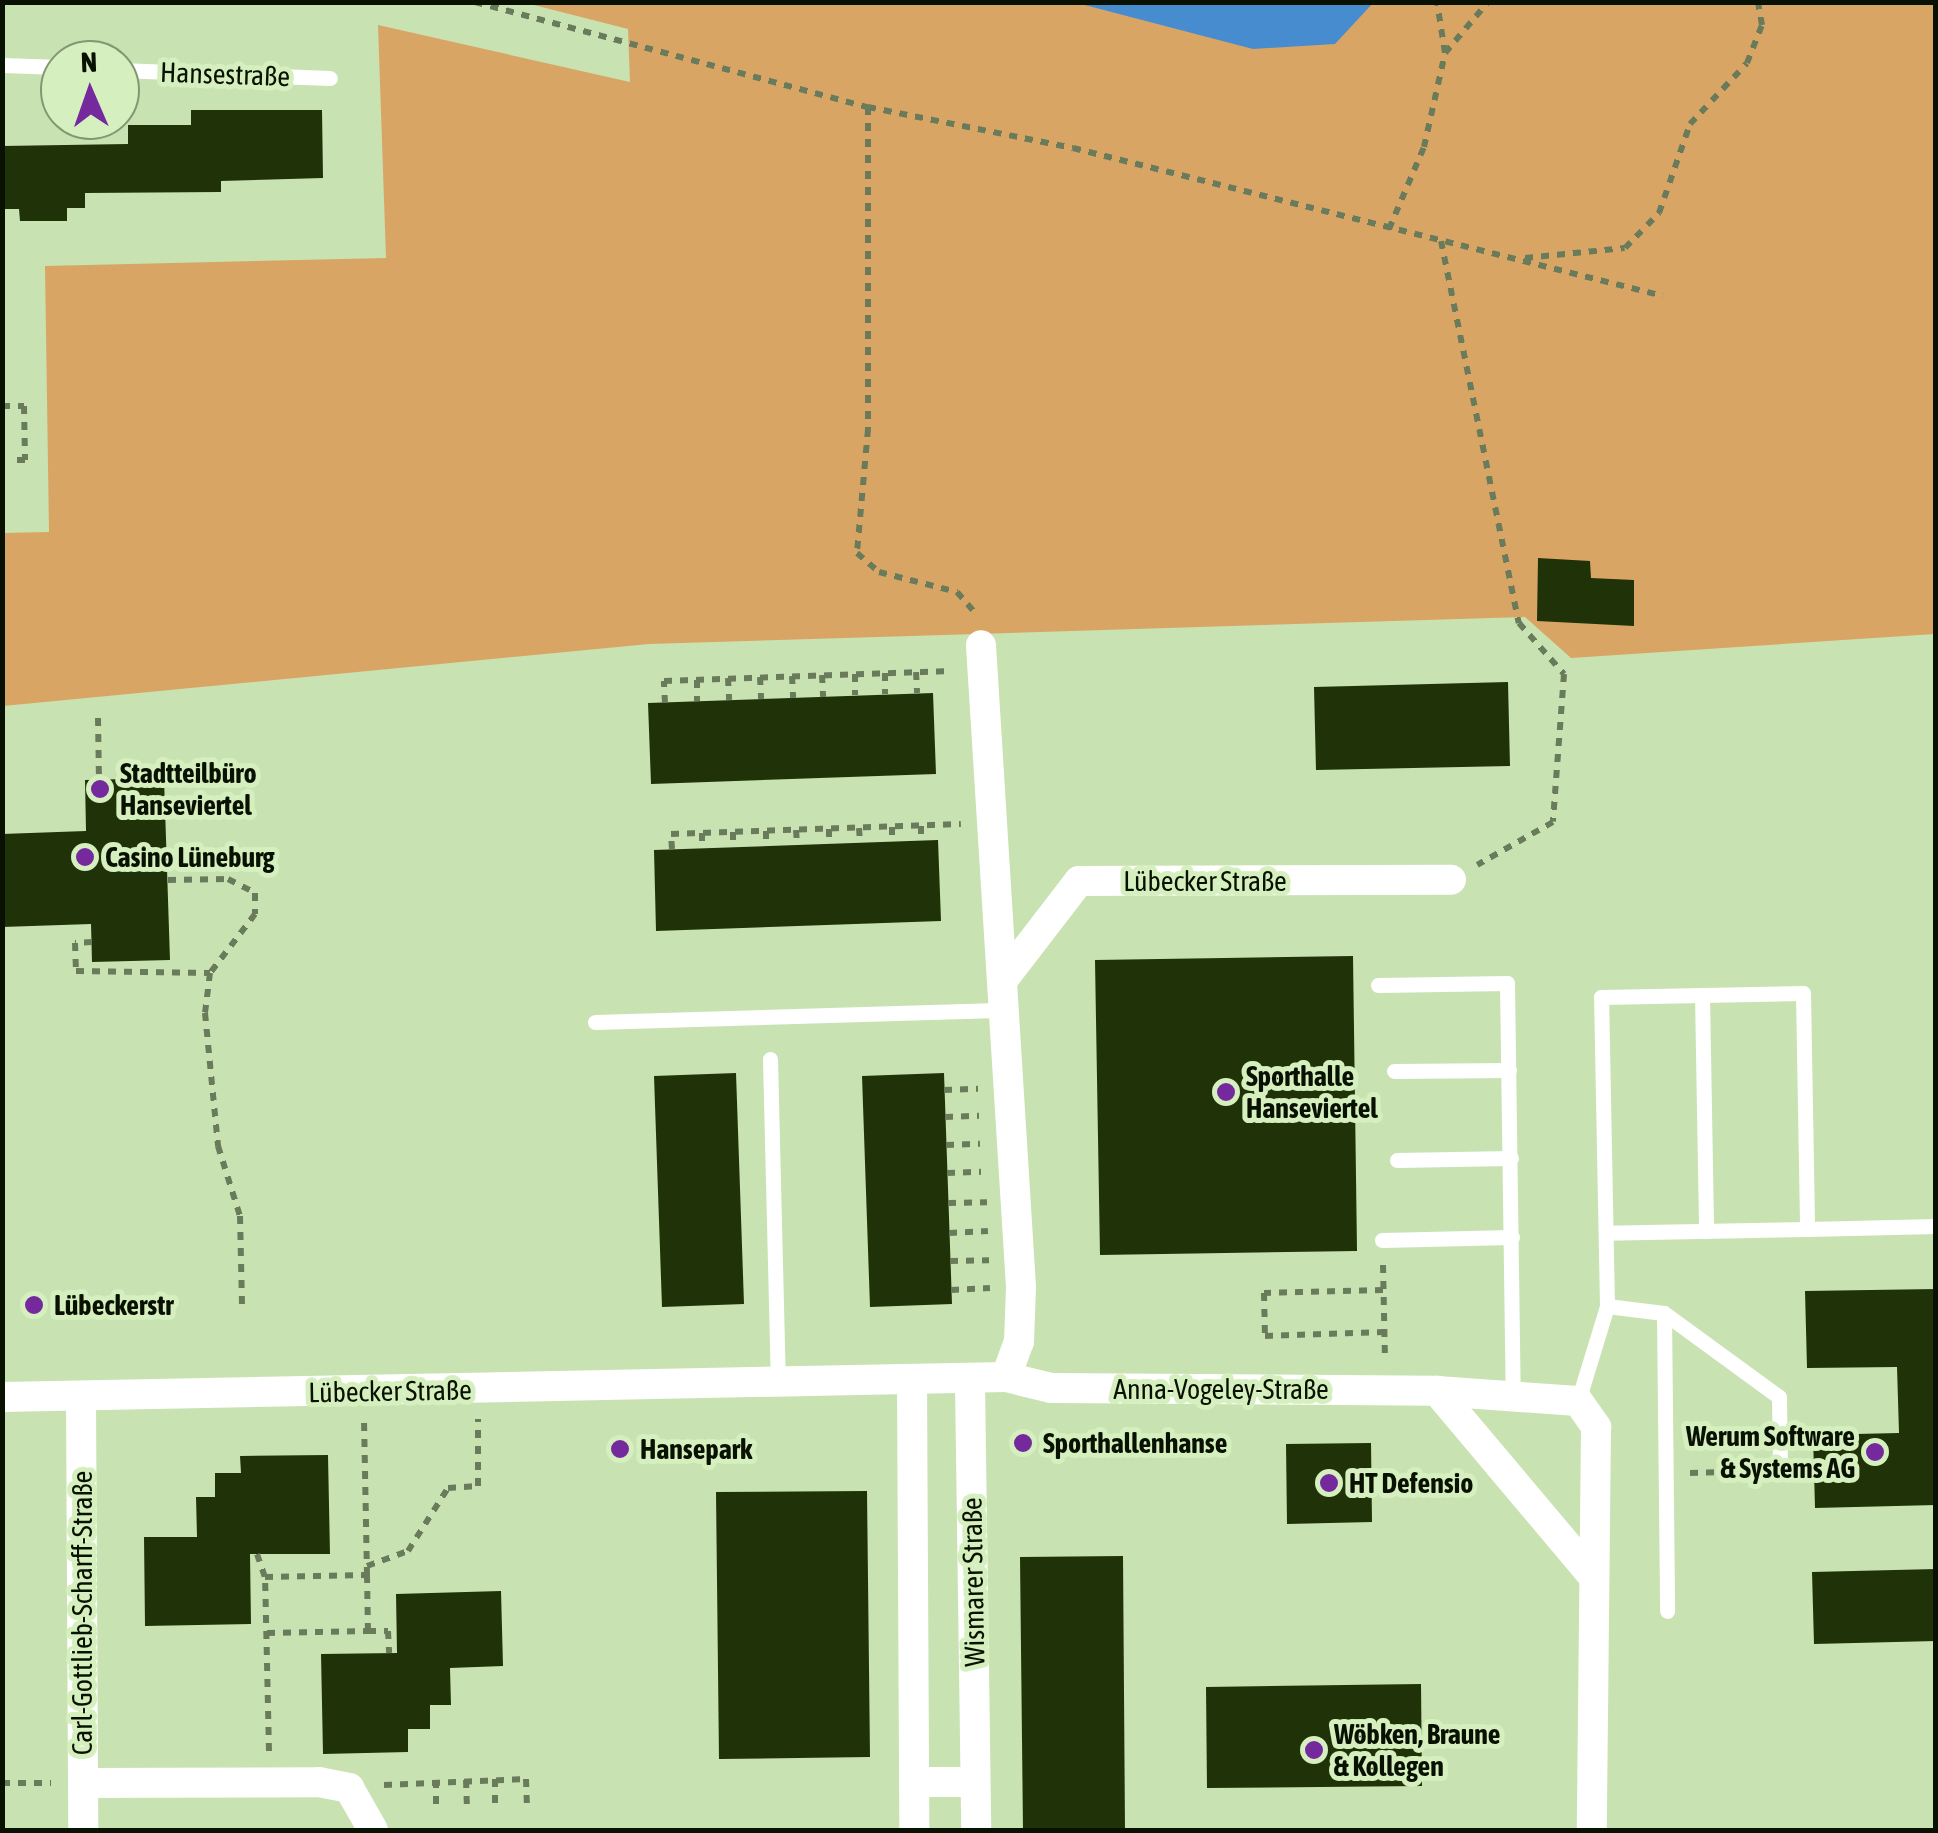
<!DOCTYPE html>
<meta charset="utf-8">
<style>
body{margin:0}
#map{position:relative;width:1938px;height:1833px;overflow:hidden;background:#c9e2b2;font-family:"Asap Condensed",sans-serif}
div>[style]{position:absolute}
.green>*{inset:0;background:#d9a565}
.water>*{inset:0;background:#488cd0}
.building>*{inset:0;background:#203308}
.path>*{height:6px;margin-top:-3px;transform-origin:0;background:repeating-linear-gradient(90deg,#6a7b5b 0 8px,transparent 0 16px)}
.service>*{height:15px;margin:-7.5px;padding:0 7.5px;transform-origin:7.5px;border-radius:7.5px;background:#fff}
.minor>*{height:30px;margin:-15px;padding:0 15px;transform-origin:15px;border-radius:15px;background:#fff}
.dots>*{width:28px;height:28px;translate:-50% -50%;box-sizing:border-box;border:5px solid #d6efbf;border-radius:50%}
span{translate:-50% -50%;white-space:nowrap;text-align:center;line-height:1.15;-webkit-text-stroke:10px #d6efbf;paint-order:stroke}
.street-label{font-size:28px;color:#091102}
.poi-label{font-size:28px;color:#091102;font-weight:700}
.left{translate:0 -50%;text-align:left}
.right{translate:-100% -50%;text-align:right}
.frame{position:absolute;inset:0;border:5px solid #091102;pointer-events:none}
.north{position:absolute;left:40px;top:40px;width:100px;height:100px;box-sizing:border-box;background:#d6efbf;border:2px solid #849673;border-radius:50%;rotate:358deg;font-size:28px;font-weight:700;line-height:40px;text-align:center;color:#091102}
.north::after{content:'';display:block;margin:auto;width:35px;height:45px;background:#742a9d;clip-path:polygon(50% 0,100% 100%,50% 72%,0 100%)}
</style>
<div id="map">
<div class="green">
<i style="clip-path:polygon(526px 3px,1935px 3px,1935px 634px,1571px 658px,1525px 617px,649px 644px,3px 706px,2px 533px,49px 532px,45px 266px,386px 258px,378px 25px,630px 82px,628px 29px)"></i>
</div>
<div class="water">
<i style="clip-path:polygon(1077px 3px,1373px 3px,1335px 44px,1253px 49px)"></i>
</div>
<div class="building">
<i style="clip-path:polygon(191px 110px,322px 110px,323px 178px,221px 181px,221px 192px,85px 193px,85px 208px,67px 208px,67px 221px,20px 221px,19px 209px,2px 209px,2px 146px,128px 144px,128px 125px,191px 125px)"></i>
<i style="clip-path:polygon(1538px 558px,1590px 561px,1591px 578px,1634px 580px,1634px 626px,1537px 621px)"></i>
<i style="clip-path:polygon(1508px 682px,1510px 766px,1316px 770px,1314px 687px)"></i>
<i style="clip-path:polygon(933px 693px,936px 774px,651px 784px,648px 703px)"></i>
<i style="clip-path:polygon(164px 778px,170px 960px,92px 962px,91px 924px,2px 927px,2px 834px,86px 831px,85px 780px)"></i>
<i style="clip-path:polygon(938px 840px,941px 921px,656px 931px,654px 850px)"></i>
<i style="clip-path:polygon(1353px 956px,1357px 1251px,1100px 1255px,1095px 960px)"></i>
<i style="clip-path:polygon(736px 1073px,744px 1304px,662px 1307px,654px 1076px)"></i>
<i style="clip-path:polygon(944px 1073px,952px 1304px,870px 1307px,862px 1076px)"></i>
<i style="clip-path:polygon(1936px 1289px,1936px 1505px,1815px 1508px,1813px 1435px,1899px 1433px,1897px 1367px,1807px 1368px,1805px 1291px)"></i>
<i style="clip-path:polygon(1371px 1443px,1372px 1522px,1287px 1524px,1286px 1444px)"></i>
<i style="clip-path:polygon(328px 1455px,330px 1554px,250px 1554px,251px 1624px,145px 1626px,144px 1537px,197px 1537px,196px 1497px,215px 1497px,215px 1473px,241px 1473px,240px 1456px)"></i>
<i style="clip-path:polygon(867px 1491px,870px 1757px,719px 1759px,716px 1492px)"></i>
<i style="clip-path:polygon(1123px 1556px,1125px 1830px,1023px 1830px,1020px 1557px)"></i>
<i style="clip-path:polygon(1936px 1569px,1936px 1641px,1814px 1644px,1812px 1572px)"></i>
<i style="clip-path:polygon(501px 1591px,503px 1666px,450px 1668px,451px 1705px,430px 1705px,430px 1729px,408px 1729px,408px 1752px,323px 1754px,321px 1654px,397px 1653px,396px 1594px)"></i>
<i style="clip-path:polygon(1421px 1684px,1422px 1786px,1207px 1788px,1206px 1687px)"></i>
</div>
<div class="path">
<i style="left:475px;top:2px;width:407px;rotate:15deg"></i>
<i style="left:868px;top:107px;width:209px;rotate:11.3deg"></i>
<i style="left:1073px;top:148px;width:608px;rotate:14.08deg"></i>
<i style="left:1445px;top:53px;width:67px;rotate:-49.9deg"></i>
<i style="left:868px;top:107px;width:322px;rotate:90deg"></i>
<i style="left:868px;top:429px;width:124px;rotate:95.1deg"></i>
<i style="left:857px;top:553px;width:29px;rotate:41deg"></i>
<i style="left:879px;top:572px;width:81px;rotate:14.4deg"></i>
<i style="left:957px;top:592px;width:29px;rotate:49deg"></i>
<i style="left:1389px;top:229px;width:89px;rotate:-66.9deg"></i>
<i style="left:1424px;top:147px;width:96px;rotate:-77.4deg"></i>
<i style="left:1445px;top:53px;width:52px;rotate:-98.9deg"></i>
<i style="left:1441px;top:241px;width:390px;rotate:78.5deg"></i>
<i style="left:1519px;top:623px;width:68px;rotate:48.6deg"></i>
<i style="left:1564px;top:674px;width:148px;rotate:94.3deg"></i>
<i style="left:1553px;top:822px;width:87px;rotate:150.5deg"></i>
<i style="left:1525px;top:258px;width:100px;rotate:-5.7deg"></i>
<i style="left:1625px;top:248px;width:49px;rotate:-45.8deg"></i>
<i style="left:1659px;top:213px;width:94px;rotate:-70.8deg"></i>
<i style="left:1690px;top:124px;width:83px;rotate:-46.9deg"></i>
<i style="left:1747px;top:63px;width:41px;rotate:-68.5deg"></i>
<i style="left:1762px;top:25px;width:23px;rotate:-100deg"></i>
<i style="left:2px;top:406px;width:22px"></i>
<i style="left:24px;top:406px;width:54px;rotate:88.9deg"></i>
<i style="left:25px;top:460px;width:9px;rotate:180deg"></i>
<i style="left:916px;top:672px;width:21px;rotate:87deg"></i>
<i style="left:885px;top:673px;width:21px;rotate:90deg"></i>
<i style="left:855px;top:674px;width:21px;rotate:90deg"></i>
<i style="left:822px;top:675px;width:22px;rotate:87deg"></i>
<i style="left:792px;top:676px;width:22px;rotate:87deg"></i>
<i style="left:760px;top:677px;width:22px;rotate:87deg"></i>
<i style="left:728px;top:678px;width:22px;rotate:87deg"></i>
<i style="left:697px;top:680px;width:21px;rotate:90deg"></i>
<i style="left:665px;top:703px;width:22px;rotate:-93deg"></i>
<i style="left:664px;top:681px;width:288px;rotate:-2deg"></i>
<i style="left:98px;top:718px;width:61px;rotate:89.1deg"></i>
<i style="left:921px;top:826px;width:15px;rotate:90deg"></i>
<i style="left:892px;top:827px;width:15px;rotate:90deg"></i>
<i style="left:859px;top:828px;width:15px;rotate:86deg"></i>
<i style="left:829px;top:829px;width:15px;rotate:90deg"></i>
<i style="left:796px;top:830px;width:15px;rotate:86deg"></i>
<i style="left:766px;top:831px;width:15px;rotate:90deg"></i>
<i style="left:733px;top:832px;width:15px;rotate:90deg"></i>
<i style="left:702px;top:833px;width:15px;rotate:90deg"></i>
<i style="left:672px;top:849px;width:15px;rotate:-94deg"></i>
<i style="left:671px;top:834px;width:290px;rotate:-2deg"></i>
<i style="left:168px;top:880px;width:60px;rotate:-1deg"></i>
<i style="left:228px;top:879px;width:30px;rotate:27deg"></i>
<i style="left:255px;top:893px;width:21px;rotate:90deg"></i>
<i style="left:255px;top:914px;width:74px;rotate:127.3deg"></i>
<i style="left:210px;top:973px;width:40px;rotate:97.1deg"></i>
<i style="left:205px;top:1013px;width:134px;rotate:84.4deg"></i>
<i style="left:218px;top:1146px;width:73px;rotate:72.6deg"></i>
<i style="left:240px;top:1216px;width:90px;rotate:88.7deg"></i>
<i style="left:92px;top:942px;width:17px;rotate:177deg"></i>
<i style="left:75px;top:943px;width:28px;rotate:88deg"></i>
<i style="left:76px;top:971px;width:134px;rotate:0.9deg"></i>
<i style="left:944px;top:1090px;width:34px;rotate:-2deg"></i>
<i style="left:945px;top:1117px;width:34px;rotate:-2deg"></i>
<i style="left:946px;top:1145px;width:34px;rotate:-2deg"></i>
<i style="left:947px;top:1173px;width:34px;rotate:-2deg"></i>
<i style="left:948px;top:1203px;width:39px;rotate:-1deg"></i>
<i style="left:949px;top:1233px;width:39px;rotate:-3deg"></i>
<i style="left:950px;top:1261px;width:39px;rotate:-1deg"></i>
<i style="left:1383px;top:1265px;width:93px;rotate:88.8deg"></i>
<i style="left:951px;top:1290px;width:39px;rotate:-3deg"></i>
<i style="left:1383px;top:1290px;width:119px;rotate:178.6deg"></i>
<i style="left:1264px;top:1293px;width:43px;rotate:88.7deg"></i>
<i style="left:1265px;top:1336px;width:120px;rotate:-1.9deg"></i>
<i style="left:1690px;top:1473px;width:68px;rotate:-1.7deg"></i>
<i style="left:257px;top:1554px;width:24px;rotate:71deg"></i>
<i style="left:367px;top:1566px;width:44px;rotate:-20.1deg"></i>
<i style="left:408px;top:1551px;width:75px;rotate:-57.6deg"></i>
<i style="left:448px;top:1488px;width:30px;rotate:-4deg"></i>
<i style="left:478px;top:1486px;width:67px;rotate:-90deg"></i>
<i style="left:367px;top:1575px;width:56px;rotate:89deg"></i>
<i style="left:368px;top:1631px;width:20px"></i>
<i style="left:388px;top:1631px;width:22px;rotate:87deg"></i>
<i style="left:267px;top:1633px;width:101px;rotate:-1.1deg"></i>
<i style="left:269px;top:1751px;width:174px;rotate:-91.3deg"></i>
<i style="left:265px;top:1577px;width:102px;rotate:-1.1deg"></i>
<i style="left:367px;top:1575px;width:152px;rotate:-91.1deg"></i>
<i style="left:495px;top:1779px;width:30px;rotate:90deg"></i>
<i style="left:436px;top:1780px;width:30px;rotate:90deg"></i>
<i style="left:466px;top:1780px;width:29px;rotate:88deg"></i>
<i style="left:2px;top:1783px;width:49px"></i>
<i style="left:384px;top:1785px;width:142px;rotate:-2.4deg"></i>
<i style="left:526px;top:1779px;width:29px;rotate:88deg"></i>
</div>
<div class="service">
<i style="left:2px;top:65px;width:58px;rotate:2deg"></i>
<i style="left:120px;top:70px;width:210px;rotate:2.2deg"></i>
<i style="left:1378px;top:985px;width:129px;rotate:-0.9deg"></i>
<i style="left:1507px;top:983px;width:412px;rotate:89.2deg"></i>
<i style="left:1702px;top:995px;width:236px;rotate:89deg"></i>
<i style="left:595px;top:1022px;width:412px;rotate:-1.7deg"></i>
<i style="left:770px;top:1059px;width:326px;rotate:88.6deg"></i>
<i style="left:1394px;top:1071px;width:115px;rotate:-0.5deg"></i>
<i style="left:1397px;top:1160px;width:114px;rotate:-1deg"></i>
<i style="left:1807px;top:1229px;width:129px;rotate:-1.3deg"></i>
<i style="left:1382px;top:1240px;width:130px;rotate:-1.3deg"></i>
<i style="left:1607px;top:1306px;width:57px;rotate:7deg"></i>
<i style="left:1664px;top:1313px;width:298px;rotate:89.4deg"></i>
<i style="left:1664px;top:1313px;width:142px;rotate:36.1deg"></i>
<i style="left:1779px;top:1397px;width:74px;rotate:89.2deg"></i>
<i style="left:1578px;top:1401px;width:99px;rotate:-73deg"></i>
<i style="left:1607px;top:1306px;width:309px;rotate:-91.1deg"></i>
<i style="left:1601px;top:997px;width:202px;rotate:-1.1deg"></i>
<i style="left:1803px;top:993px;width:236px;rotate:89deg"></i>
<i style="left:1807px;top:1229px;width:201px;rotate:178.9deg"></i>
</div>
<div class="minor">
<i style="left:1005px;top:977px;width:121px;rotate:-52.4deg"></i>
<i style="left:1079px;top:881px;width:372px;rotate:-0.2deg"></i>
<i style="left:1006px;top:1377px;width:46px;rotate:13.7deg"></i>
<i style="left:1051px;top:1388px;width:386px;rotate:0.4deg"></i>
<i style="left:912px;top:1382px;width:448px;rotate:89.7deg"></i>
<i style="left:970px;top:1382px;width:448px;rotate:89.2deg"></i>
<i style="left:81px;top:1396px;width:434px;rotate:89.7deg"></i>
<i style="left:2px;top:1397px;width:1004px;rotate:-1.14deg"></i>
<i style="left:1006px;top:1377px;width:37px;rotate:-70deg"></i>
<i style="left:1019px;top:1342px;width:55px;rotate:-87.9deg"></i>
<i style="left:1021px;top:1287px;width:643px;rotate:-93.57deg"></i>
<i style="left:1592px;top:1575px;width:241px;rotate:-130.1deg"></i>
<i style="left:1437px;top:1391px;width:141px;rotate:4.1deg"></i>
<i style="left:1578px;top:1401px;width:32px;rotate:55deg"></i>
<i style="left:1596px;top:1427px;width:403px;rotate:90.6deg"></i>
<i style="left:914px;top:1782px;width:61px"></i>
<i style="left:83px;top:1783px;width:236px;rotate:-0.2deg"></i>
<i style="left:319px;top:1782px;width:31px;rotate:11deg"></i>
<i style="left:349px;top:1788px;width:48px;rotate:60.3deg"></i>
</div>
<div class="dots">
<i style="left:100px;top:789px;background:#742a9d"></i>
<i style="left:85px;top:857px;background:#742a9d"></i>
<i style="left:1226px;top:1092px;background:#742a9d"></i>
<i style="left:34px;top:1305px;background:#742a9d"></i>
<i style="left:1023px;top:1443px;background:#742a9d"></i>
<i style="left:620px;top:1449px;background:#742a9d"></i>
<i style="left:1875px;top:1452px;background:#742a9d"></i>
<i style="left:1329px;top:1483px;background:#742a9d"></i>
<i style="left:1314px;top:1750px;background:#742a9d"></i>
</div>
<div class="street-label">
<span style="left:225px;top:74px;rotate:2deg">Hansestraße</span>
<span style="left:1205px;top:881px">Lübecker Straße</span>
<span style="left:1221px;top:1389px">Anna-Vogeley-Straße</span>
<span style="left:390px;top:1391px;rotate:-1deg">Lübecker Straße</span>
<span style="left:973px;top:1582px;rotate:-91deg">Wismarer Straße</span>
<span style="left:82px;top:1613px;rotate:-90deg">Carl-Gottlieb-Scharff-Straße</span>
</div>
<div class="poi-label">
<span class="left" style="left:120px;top:789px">Stadtteilbüro<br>Hanseviertel</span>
<span class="left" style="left:105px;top:857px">Casino Lüneburg</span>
<span class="left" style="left:1246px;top:1092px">Sporthalle<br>Hanseviertel</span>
<span class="left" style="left:54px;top:1305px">Lübeckerstr</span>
<span class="right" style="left:1855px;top:1452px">Werum Software<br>&amp; Systems AG</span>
<span class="left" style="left:1043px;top:1443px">Sporthallenhanse</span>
<span class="left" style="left:640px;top:1449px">Hansepark</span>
<span class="left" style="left:1349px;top:1483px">HT Defensio</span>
<span class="left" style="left:1334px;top:1750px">Wöbken, Braune<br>&amp; Kollegen</span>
</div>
<div class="frame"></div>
<div class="north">N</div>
</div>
